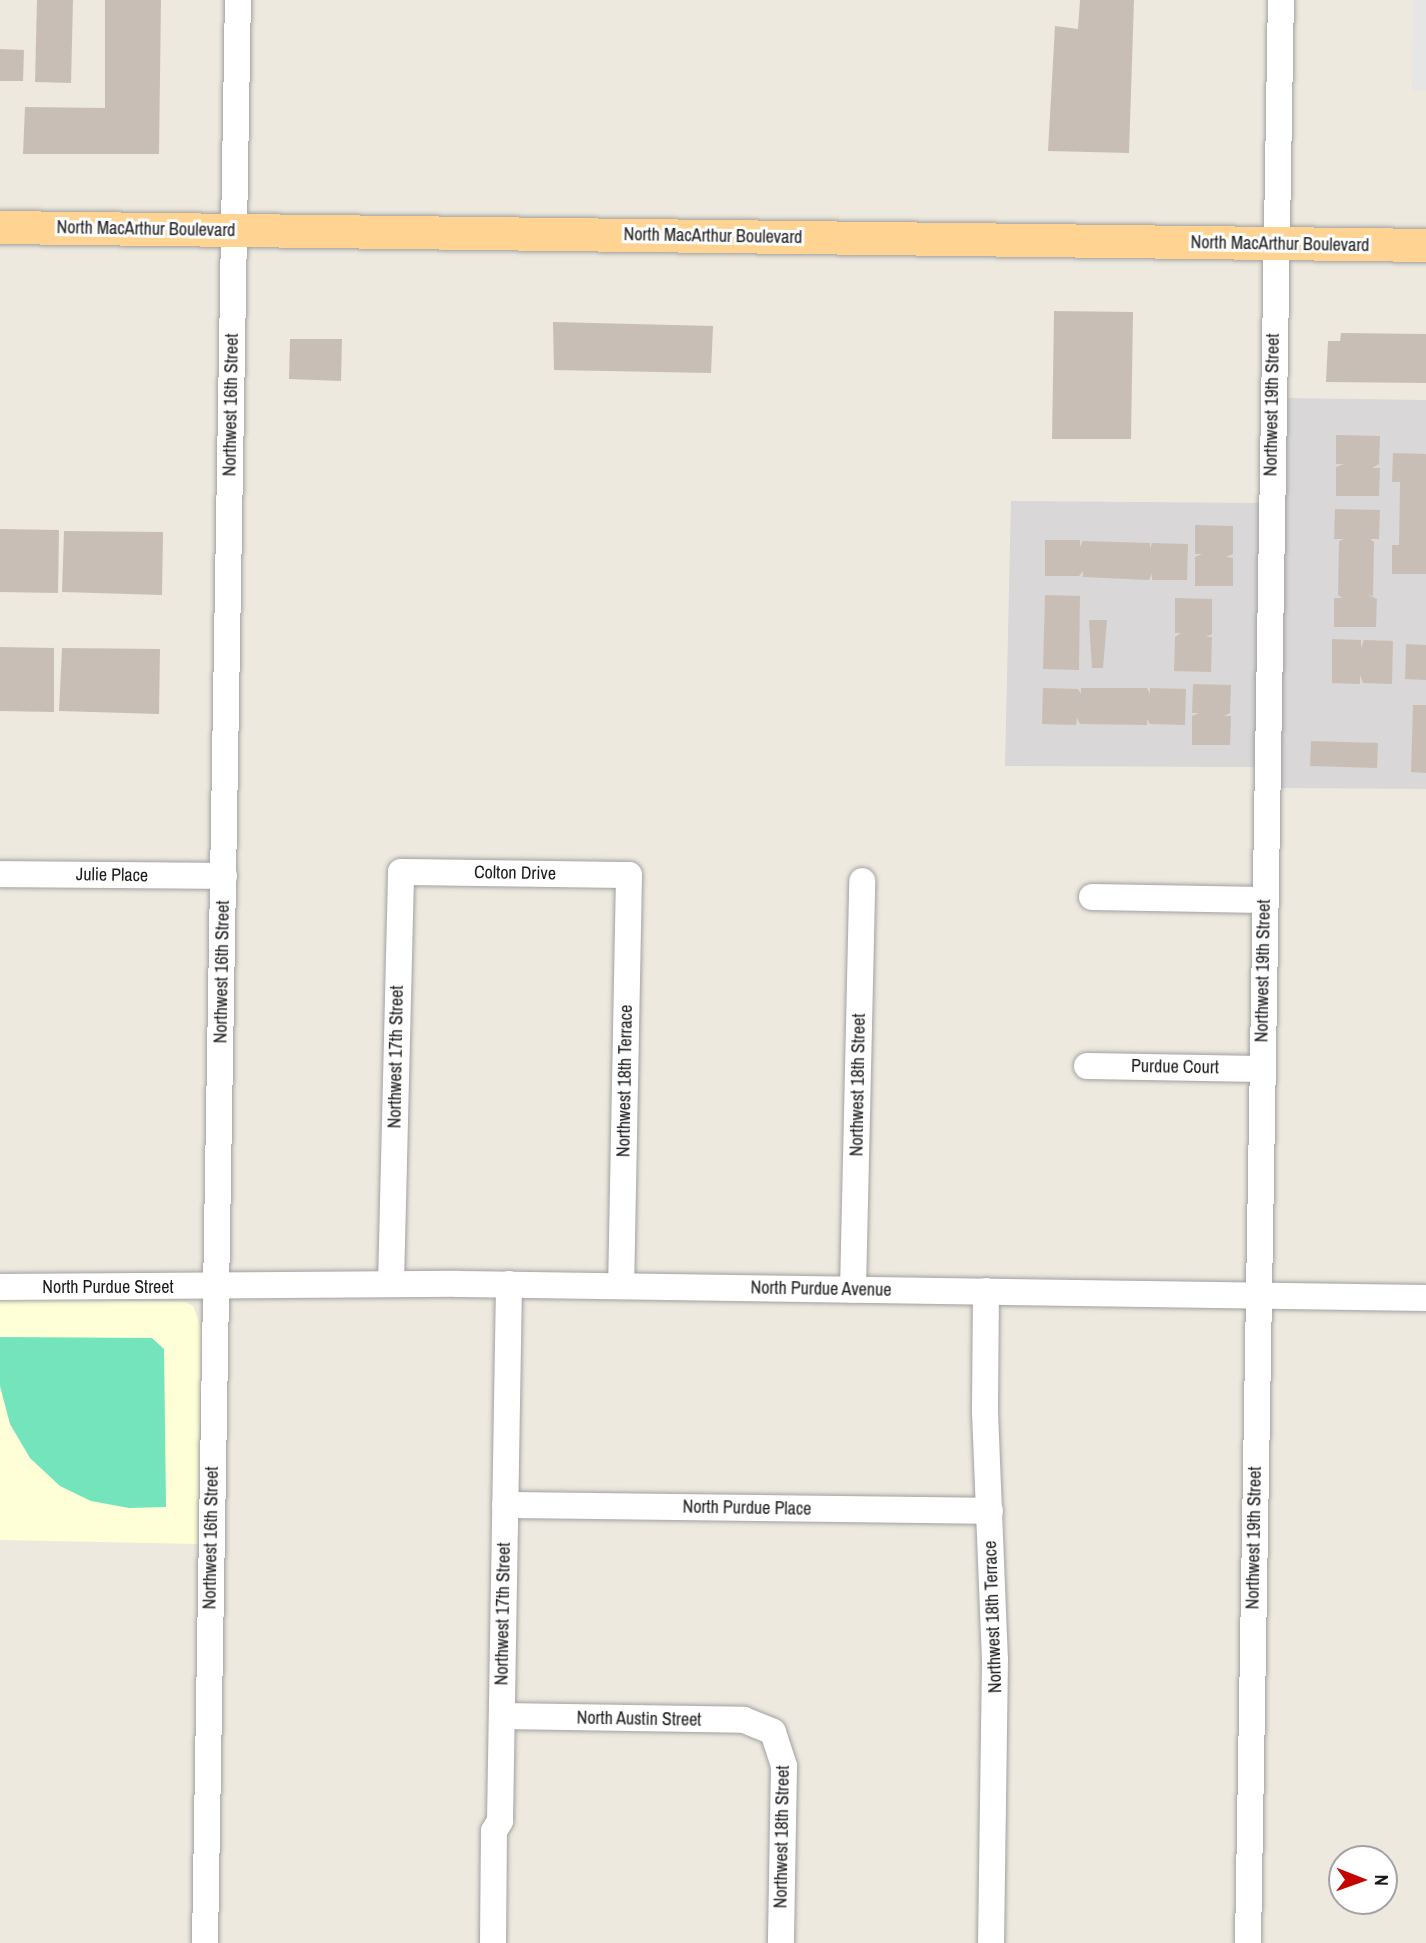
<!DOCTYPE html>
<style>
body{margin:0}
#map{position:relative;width:1426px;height:1943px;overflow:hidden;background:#ede9df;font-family:"Archivo Narrow",sans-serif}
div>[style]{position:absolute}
.residential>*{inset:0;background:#d9d7d7}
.education>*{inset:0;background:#feffd6}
.pitch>*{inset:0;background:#74e4bd}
.parking>*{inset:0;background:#e6e6e6}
.building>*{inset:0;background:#c9beb5}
.roads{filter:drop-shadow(0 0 2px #a1a1a1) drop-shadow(0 0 2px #a1a1a1)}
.minor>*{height:26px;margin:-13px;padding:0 13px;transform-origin:13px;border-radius:13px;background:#fff}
.major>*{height:33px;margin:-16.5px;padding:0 16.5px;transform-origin:16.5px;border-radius:16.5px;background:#ffd392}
span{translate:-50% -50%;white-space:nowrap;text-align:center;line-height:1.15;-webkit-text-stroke:6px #fff;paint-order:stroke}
.street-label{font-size:18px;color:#1a1a1a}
.north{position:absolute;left:1328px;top:1845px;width:70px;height:70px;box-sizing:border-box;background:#fff;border:2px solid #a3a3a3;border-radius:50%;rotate:91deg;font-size:19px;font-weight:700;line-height:28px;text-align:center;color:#1a1a1a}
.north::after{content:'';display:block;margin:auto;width:24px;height:32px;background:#c50600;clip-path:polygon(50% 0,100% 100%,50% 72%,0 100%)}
</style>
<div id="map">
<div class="residential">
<i style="clip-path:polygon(1282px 398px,1426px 400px,1426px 789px,1275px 788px)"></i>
<i style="clip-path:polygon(1011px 501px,1259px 503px,1256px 767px,1005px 766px)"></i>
</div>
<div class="education">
<i style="clip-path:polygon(0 1299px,186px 1302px,193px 1306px,201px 1328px,198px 1544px,0 1540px)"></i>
</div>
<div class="pitch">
<i style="clip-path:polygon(0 1337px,152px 1338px,164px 1349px,166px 1507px,129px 1508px,91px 1501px,60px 1486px,30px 1458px,10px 1424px,0 1386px)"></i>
</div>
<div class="parking">
<i style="clip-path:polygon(1413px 0,1426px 0,1426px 90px,1412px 90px)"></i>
</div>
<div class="building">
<i style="clip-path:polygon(37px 0,73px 0,71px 83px,35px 82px)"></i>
<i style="clip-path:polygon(105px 0,161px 0,159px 154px,23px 154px,25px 107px,105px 108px)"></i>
<i style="clip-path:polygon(1080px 0,1134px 0,1129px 153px,1048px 151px,1055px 26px,1078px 29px)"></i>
<i style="clip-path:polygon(0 49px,24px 50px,23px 81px,0 81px)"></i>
<i style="clip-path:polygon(1054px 311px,1133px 312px,1131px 439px,1052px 439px)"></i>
<i style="clip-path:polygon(553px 322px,713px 326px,711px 373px,554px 370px)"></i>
<i style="clip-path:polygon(1341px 333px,1426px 334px,1426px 383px,1326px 382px,1328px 341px,1340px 341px)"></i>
<i style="clip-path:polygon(290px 339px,342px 339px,341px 381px,289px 379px)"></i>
<i style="clip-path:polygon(1336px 435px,1380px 436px,1379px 464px,1372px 468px,1380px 468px,1379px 496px,1336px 496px,1336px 467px,1344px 464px,1336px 464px)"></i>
<i style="clip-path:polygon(1393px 453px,1426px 454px,1426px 574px,1392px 574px,1392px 545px,1399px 545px,1400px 482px,1392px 482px)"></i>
<i style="clip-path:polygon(1335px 509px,1380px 510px,1379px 539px,1370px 539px,1374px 542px,1373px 596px,1368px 595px,1377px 599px,1376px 627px,1334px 627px,1334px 598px,1342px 598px,1338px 595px,1339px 541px,1344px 539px,1334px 539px)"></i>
<i style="clip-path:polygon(1195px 525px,1233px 526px,1233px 554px,1226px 557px,1233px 558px,1233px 586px,1195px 586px,1195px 557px,1202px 554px,1195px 554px)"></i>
<i style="clip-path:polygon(0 529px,59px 530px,58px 593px,0 592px)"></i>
<i style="clip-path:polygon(64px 531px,163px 532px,162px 595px,62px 592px)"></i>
<i style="clip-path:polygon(1045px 540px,1080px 540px,1080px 547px,1083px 541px,1150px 543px,1150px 549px,1152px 543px,1188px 544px,1187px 580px,1152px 580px,1152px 574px,1149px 580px,1083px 577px,1083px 571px,1079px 576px,1045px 576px)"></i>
<i style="clip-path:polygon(1045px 595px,1080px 596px,1079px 670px,1043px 669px)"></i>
<i style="clip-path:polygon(1175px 598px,1212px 599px,1212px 634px,1206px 637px,1212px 637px,1211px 672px,1174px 671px,1175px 637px,1181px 633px,1175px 633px)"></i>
<i style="clip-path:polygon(1089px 620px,1107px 620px,1103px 668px,1092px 668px)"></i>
<i style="clip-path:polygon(1332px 639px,1361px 640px,1361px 648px,1364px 640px,1393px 641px,1392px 684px,1363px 683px,1360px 675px,1360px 684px,1332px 683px)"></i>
<i style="clip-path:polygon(1406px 644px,1426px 645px,1426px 680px,1405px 679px)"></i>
<i style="clip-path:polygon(0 647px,54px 648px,54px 712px,0 711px)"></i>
<i style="clip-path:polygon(62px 648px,160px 649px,159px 714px,59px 711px)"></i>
<i style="clip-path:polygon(1193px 684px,1231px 685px,1230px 713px,1224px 716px,1231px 716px,1230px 745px,1192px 745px,1192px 716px,1199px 713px,1192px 713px)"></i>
<i style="clip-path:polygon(1043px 688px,1078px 689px,1081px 694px,1081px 688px,1147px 688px,1150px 694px,1150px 688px,1186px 689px,1185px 725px,1150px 724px,1147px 719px,1147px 725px,1080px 724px,1077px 718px,1076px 725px,1042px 724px)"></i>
<i style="clip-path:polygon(1413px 705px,1426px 705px,1426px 773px,1411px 772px)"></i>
<i style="clip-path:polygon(1311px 741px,1378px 743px,1377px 768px,1310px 766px)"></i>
</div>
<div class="roads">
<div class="minor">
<i style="left:0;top:874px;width:224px;rotate:0.5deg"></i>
<i style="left:1092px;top:897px;width:172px;rotate:1deg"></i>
<i style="left:1087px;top:1066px;width:175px;rotate:1deg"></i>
<i style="left:391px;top:1284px;width:412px;rotate:-88.6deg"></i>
<i style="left:401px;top:872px;width:228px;rotate:0.8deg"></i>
<i style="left:629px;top:875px;width:411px;rotate:91.1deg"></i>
<i style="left:0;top:1287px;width:458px;rotate:-0.4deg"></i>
<i style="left:458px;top:1284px;width:968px;rotate:0.83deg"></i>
<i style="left:853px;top:1290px;width:409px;rotate:-88.7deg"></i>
<i style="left:986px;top:1291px;width:121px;rotate:90.5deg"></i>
<i style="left:985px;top:1412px;width:247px;rotate:87.7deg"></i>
<i style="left:995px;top:1659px;width:284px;rotate:90.8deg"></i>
<i style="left:505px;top:1505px;width:485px;rotate:0.7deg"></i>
<i style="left:502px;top:1716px;width:242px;rotate:0.9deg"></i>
<i style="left:744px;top:1720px;width:31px;rotate:22deg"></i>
<i style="left:773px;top:1732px;width:36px;rotate:72deg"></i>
<i style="left:784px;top:1766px;width:177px;rotate:91deg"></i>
<i style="left:205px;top:1943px;width:1943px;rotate:-89.03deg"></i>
<i style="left:493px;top:1943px;width:112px;rotate:-89.5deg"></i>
<i style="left:494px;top:1831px;width:12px;rotate:-59deg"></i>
<i style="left:500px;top:1821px;width:537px;rotate:-89.04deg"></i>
<i style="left:1248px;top:1943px;width:1943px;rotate:-89.03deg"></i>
</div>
<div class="major">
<i style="left:0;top:227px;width:1426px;rotate:0.72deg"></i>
</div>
</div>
<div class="street-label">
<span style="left:146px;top:229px;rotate:1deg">North MacArthur Boulevard</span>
<span style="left:713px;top:236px;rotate:1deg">North MacArthur Boulevard</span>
<span style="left:1280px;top:244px;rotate:1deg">North MacArthur Boulevard</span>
<span style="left:231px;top:405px;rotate:-89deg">Northwest 16th Street</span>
<span style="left:1272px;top:405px;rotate:-89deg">Northwest 19th Street</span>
<span style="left:515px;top:873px;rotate:1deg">Colton Drive</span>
<span style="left:112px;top:875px;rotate:1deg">Julie Place</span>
<span style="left:1263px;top:971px;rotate:-89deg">Northwest 19th Street</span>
<span style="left:222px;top:972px;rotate:-89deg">Northwest 16th Street</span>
<span style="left:396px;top:1057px;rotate:-89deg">Northwest 17th Street</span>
<span style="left:1175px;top:1067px;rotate:1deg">Purdue Court</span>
<span style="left:625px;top:1081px;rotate:-89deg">Northwest 18th Terrace</span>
<span style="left:858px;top:1085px;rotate:-89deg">Northwest 18th Street</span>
<span style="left:108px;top:1287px">North Purdue Street</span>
<span style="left:821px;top:1289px;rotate:1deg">North Purdue Avenue</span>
<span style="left:747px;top:1508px;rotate:1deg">North Purdue Place</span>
<span style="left:211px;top:1538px;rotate:-89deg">Northwest 16th Street</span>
<span style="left:1254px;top:1538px;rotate:-89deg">Northwest 19th Street</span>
<span style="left:503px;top:1614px;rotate:-89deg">Northwest 17th Street</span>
<span style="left:993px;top:1617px;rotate:-92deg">Northwest 18th Terrace</span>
<span style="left:639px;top:1719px;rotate:1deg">North Austin Street</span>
<span style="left:782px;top:1837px;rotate:-89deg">Northwest 18th Street</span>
</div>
<div class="north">N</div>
</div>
